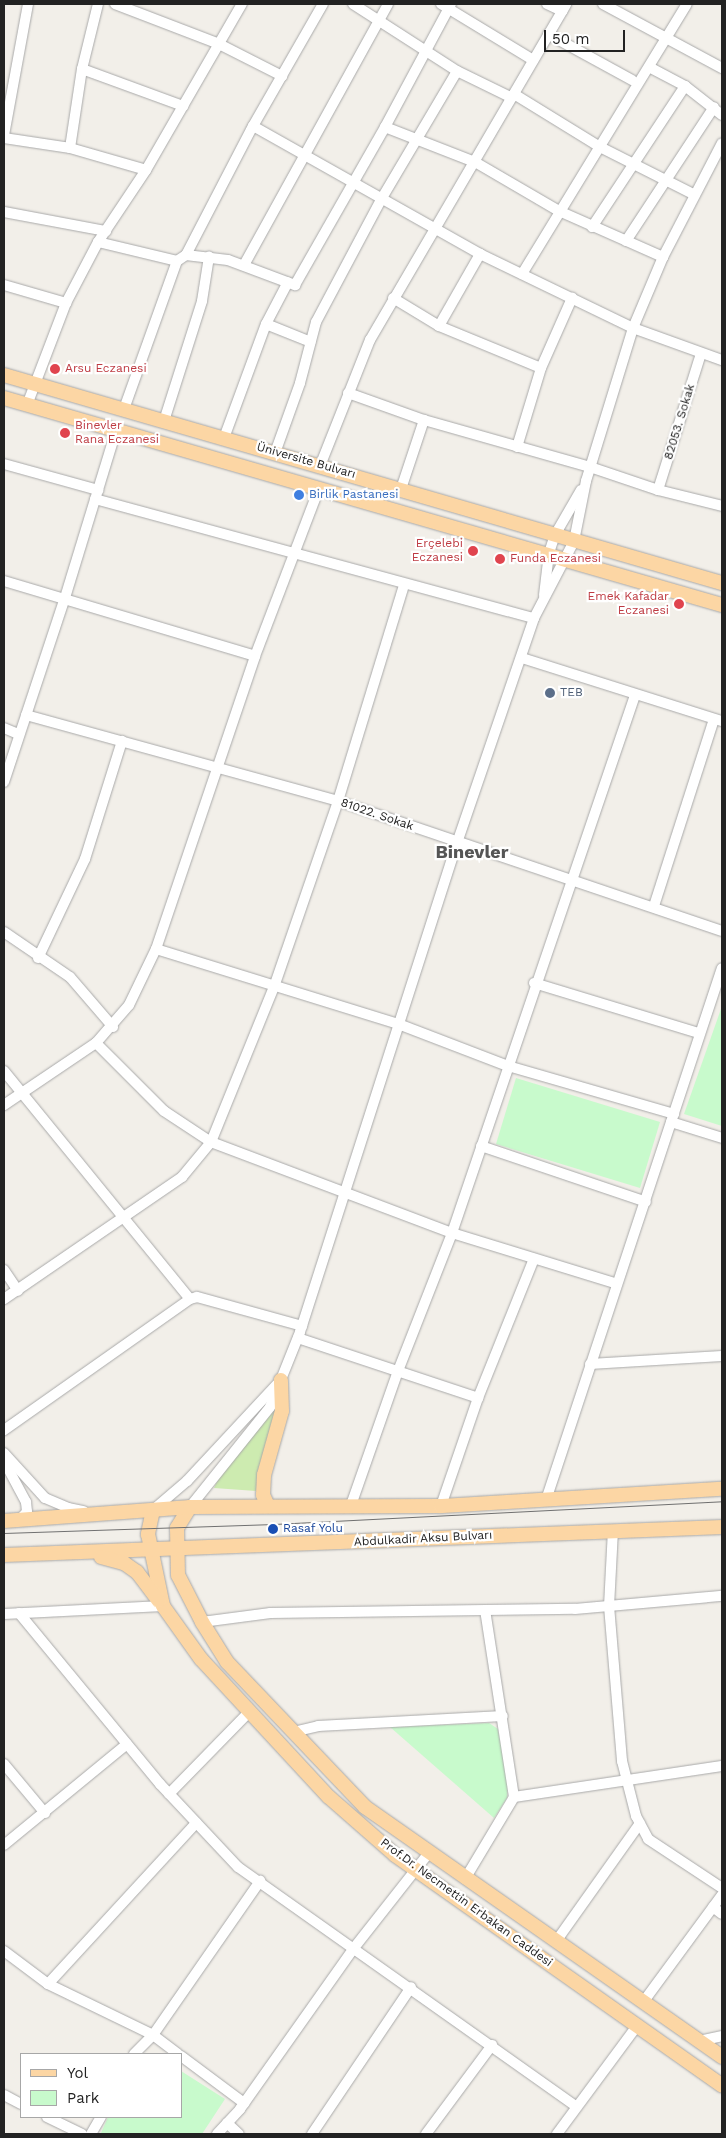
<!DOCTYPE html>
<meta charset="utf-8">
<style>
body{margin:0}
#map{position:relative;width:726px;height:2138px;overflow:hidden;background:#f2efe9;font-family:"Work Sans",sans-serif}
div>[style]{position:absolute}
.grass>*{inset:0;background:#cdebb0}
.park>*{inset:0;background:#c8facc}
.roads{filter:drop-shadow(0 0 1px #a9a9a9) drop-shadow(0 0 1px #a9a9a9)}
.minor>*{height:10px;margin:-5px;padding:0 5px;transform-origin:5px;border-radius:5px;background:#fff}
.major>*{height:14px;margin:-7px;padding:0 7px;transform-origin:7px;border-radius:7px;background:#fcd6a4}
.tram>*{height:1px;margin:-0.5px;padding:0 0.5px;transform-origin:0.5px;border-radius:0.5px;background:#707070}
.dots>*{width:14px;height:14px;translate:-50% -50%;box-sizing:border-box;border:2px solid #fff;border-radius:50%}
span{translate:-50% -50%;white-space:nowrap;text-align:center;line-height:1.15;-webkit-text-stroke:4.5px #fff;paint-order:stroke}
.health-label{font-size:12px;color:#be3a42}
.left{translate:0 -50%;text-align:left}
.right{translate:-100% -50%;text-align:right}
.street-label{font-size:12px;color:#222}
.shop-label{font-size:12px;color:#366cbe}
.service-label{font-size:12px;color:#4e5e75}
.transit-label{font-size:12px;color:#164399}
.district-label{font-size:18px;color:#555;font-weight:700}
.frame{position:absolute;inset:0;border:5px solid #222;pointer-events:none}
.legend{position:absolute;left:20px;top:2053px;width:162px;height:65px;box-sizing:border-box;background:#fff;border:1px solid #a7a7a7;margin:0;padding:6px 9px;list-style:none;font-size:15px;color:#222}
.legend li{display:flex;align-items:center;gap:10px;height:25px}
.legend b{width:25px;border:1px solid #a7a7a7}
.scale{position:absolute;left:544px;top:30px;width:81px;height:22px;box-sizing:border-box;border:2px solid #222;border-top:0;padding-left:6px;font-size:15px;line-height:18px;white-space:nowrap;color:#222;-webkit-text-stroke:4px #fff;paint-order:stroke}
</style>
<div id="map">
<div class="grass">
<i style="clip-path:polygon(278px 1406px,256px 1491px,214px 1488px,220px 1475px)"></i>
</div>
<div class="park">
<i style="clip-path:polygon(722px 1006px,722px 1126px,684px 1114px)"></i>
<i style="clip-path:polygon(516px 1078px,660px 1122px,640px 1188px,496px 1144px)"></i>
<i style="clip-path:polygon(489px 1723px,498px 1729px,508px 1785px,507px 1798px,494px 1818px,390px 1727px)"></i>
<i style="clip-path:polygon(181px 2071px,225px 2099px,202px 2134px,101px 2133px,108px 2117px,181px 2117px)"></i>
</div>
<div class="roads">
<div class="minor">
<i style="left:115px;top:4px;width:111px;rotate:21deg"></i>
<i style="left:219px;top:44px;width:71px;rotate:26.9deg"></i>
<i style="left:353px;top:4px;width:124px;rotate:32.8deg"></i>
<i style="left:457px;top:71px;width:61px;rotate:26.1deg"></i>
<i style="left:441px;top:4px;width:108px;rotate:31.3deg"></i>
<i style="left:451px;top:4px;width:140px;rotate:118.2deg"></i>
<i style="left:385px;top:127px;width:97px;rotate:21.3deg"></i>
<i style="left:475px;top:162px;width:97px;rotate:30.3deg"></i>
<i style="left:559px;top:211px;width:114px;rotate:23.9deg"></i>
<i style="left:547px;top:4px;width:17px;rotate:25deg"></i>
<i style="left:603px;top:4px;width:135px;rotate:28.3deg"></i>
<i style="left:548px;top:34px;width:96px;rotate:28.7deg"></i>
<i style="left:649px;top:67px;width:41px;rotate:27.8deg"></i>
<i style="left:685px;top:86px;width:47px;rotate:38.1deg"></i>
<i style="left:82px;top:69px;width:108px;rotate:20.1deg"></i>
<i style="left:514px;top:94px;width:101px;rotate:31.6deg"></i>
<i style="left:600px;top:147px;width:106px;rotate:26.8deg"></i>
<i style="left:253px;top:126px;width:261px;rotate:29.4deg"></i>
<i style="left:480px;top:254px;width:170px;rotate:25.8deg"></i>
<i style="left:633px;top:328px;width:95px;rotate:19.8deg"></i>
<i style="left:4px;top:135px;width:133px;rotate:-79.6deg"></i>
<i style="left:4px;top:138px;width:67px;rotate:8.6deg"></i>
<i style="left:70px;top:148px;width:79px;rotate:16.1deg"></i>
<i style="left:70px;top:148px;width:80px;rotate:-81.4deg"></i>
<i style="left:82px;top:69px;width:67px;rotate:-76.2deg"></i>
<i style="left:4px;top:212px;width:104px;rotate:10.6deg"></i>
<i style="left:592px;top:227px;width:169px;rotate:-56.6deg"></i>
<i style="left:626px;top:241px;width:160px;rotate:-56.7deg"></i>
<i style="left:98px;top:242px;width:87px;rotate:-56.3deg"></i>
<i style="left:146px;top:170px;width:192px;rotate:-60deg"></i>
<i style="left:186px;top:255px;width:145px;rotate:-62.6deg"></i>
<i style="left:253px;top:126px;width:141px;rotate:-60.2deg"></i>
<i style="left:244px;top:265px;width:298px;rotate:-61.1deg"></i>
<i style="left:522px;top:274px;width:316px;rotate:-58.6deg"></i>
<i style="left:4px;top:285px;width:65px;rotate:16.2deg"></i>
<i style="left:393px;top:298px;width:54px;rotate:31.3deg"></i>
<i style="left:439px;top:326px;width:110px;rotate:22.4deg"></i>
<i style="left:266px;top:324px;width:48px;rotate:21.8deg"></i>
<i style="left:439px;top:326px;width:83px;rotate:-60.3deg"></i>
<i style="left:348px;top:393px;width:81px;rotate:19.6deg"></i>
<i style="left:27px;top:405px;width:109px;rotate:-69.1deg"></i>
<i style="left:66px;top:303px;width:69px;rotate:-62.3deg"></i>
<i style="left:98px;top:242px;width:81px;rotate:13.5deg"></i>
<i style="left:177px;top:261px;width:11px;rotate:-34deg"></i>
<i style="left:186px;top:255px;width:42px;rotate:6.8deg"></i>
<i style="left:228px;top:260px;width:72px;rotate:20.5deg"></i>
<i style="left:295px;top:285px;width:182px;rotate:-60.3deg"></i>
<i style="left:124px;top:409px;width:157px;rotate:-70.3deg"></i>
<i style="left:164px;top:421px;width:126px;rotate:-72.4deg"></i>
<i style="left:202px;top:301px;width:45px;rotate:-81deg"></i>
<i style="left:224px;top:438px;width:121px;rotate:-69.8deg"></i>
<i style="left:266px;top:324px;width:47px;rotate:-62.4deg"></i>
<i style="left:517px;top:447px;width:83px;rotate:-73.1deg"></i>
<i style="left:541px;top:368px;width:77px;rotate:-66.1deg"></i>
<i style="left:275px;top:453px;width:74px;rotate:-70.3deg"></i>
<i style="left:300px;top:383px;width:63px;rotate:-75.3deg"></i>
<i style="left:316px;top:322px;width:140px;rotate:-62deg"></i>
<i style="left:382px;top:198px;width:147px;rotate:-59.4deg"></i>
<i style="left:4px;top:464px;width:98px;rotate:15.5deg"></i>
<i style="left:320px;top:466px;width:136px;rotate:-68.4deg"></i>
<i style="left:370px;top:340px;width:389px;rotate:-59.7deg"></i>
<i style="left:401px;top:489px;width:73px;rotate:-71.6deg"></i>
<i style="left:424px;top:420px;width:173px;rotate:15.8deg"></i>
<i style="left:590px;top:467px;width:72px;rotate:18.7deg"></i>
<i style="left:658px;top:490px;width:66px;rotate:14deg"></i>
<i style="left:658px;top:490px;width:143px;rotate:-72.5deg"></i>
<i style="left:95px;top:499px;width:455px;rotate:15.2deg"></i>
<i style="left:4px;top:581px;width:262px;rotate:16.6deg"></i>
<i style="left:544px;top:595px;width:42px;rotate:-83.2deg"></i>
<i style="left:549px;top:553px;width:19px;rotate:-72deg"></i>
<i style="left:555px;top:535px;width:52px;rotate:-60deg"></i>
<i style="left:522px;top:658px;width:210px;rotate:17.5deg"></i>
<i style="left:26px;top:715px;width:324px;rotate:15.4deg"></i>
<i style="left:338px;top:801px;width:405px;rotate:18.7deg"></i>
<i style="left:4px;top:728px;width:15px;rotate:23deg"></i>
<i style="left:4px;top:782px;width:191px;rotate:-71.7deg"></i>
<i style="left:64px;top:601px;width:181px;rotate:-73deg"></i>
<i style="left:654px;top:906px;width:196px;rotate:-72.2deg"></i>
<i style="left:4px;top:932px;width:80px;rotate:34.3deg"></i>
<i style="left:70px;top:977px;width:66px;rotate:49.3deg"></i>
<i style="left:156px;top:949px;width:257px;rotate:17.2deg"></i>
<i style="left:401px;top:1025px;width:115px;rotate:21deg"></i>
<i style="left:508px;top:1066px;width:173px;rotate:16.1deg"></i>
<i style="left:38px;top:958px;width:110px;rotate:-64.6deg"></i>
<i style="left:85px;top:859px;width:124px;rotate:-72.6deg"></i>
<i style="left:534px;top:983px;width:172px;rotate:16.9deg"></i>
<i style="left:96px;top:1043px;width:96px;rotate:45deg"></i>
<i style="left:164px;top:1111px;width:56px;rotate:33.4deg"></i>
<i style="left:211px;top:1142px;width:258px;rotate:20.7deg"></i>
<i style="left:452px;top:1233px;width:170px;rotate:17.1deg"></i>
<i style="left:4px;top:1071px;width:294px;rotate:50.8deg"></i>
<i style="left:190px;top:1299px;width:228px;rotate:144.8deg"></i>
<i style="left:4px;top:1105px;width:111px;rotate:-34deg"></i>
<i style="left:96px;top:1043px;width:50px;rotate:-49deg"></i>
<i style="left:129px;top:1005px;width:62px;rotate:-64.3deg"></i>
<i style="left:156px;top:949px;width:309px;rotate:-71.3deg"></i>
<i style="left:255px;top:656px;width:180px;rotate:-69.1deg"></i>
<i style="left:671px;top:1122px;width:53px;rotate:17.4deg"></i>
<i style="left:481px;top:1146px;width:174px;rotate:18.7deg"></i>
<i style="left:4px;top:1270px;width:25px;rotate:56deg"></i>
<i style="left:4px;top:1299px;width:216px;rotate:-34.4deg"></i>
<i style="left:182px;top:1177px;width:45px;rotate:-50.4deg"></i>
<i style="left:211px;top:1142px;width:167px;rotate:-67.9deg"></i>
<i style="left:274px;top:987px;width:197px;rotate:-71deg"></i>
<i style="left:338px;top:801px;width:226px;rotate:-73deg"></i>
<i style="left:190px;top:1299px;width:7px;rotate:-16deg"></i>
<i style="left:197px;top:1297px;width:109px;rotate:15.4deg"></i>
<i style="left:298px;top:1338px;width:190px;rotate:18.4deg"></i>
<i style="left:590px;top:1364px;width:132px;rotate:-3.5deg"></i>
<i style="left:4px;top:1453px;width:61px;rotate:47.7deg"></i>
<i style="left:45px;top:1498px;width:25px;rotate:23deg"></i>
<i style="left:68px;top:1508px;width:16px;rotate:11deg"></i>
<i style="left:4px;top:1461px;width:47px;rotate:61.8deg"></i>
<i style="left:26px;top:1502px;width:10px;rotate:84deg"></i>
<i style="left:27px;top:1512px;width:13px;rotate:135deg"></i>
<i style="left:547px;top:1497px;width:557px;rotate:-71.7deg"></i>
<i style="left:441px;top:1506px;width:114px;rotate:-71.1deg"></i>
<i style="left:478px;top:1398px;width:150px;rotate:-68.1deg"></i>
<i style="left:190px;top:1507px;width:128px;rotate:-51.3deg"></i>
<i style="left:270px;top:1407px;width:81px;rotate:-68.2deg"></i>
<i style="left:300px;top:1332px;width:514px;rotate:-72.2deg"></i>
<i style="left:457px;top:843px;width:238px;rotate:-71.1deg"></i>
<i style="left:534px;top:618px;width:87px;rotate:-62.5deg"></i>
<i style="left:574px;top:541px;width:61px;rotate:-78.7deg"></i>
<i style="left:586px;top:481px;width:160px;rotate:-72.9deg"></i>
<i style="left:633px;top:328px;width:77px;rotate:-67.1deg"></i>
<i style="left:663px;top:257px;width:128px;rotate:-62.6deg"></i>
<i style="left:350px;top:1508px;width:145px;rotate:-70.7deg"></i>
<i style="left:398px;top:1371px;width:148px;rotate:-68.6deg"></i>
<i style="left:452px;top:1233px;width:568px;rotate:-71.21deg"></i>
<i style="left:153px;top:1510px;width:45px;rotate:-40.5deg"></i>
<i style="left:187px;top:1481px;width:132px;rotate:-47.1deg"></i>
<i style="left:613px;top:1530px;width:76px;rotate:93deg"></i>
<i style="left:609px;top:1606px;width:156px;rotate:85.2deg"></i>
<i style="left:622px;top:1761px;width:57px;rotate:75.7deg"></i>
<i style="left:636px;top:1816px;width:26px;rotate:62deg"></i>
<i style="left:648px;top:1839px;width:89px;rotate:33.5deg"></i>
<i style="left:19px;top:1613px;width:222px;rotate:50.5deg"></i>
<i style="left:160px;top:1784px;width:114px;rotate:46.8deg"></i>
<i style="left:238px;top:1867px;width:414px;rotate:35.3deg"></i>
<i style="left:4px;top:1614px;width:159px;rotate:-2.9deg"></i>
<i style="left:202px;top:1622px;width:69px;rotate:-7.5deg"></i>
<i style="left:270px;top:1613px;width:305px;rotate:-0.8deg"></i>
<i style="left:575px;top:1609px;width:148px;rotate:-5.1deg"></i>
<i style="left:293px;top:1732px;width:26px;rotate:-13deg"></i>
<i style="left:318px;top:1726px;width:185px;rotate:-3.1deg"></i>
<i style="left:4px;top:1764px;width:64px;rotate:50.1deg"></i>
<i style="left:169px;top:1794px;width:115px;rotate:-45.7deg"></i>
<i style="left:514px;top:1797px;width:210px;rotate:-8.5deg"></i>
<i style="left:4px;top:1845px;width:159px;rotate:-39.4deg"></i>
<i style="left:465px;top:1879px;width:96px;rotate:-59.1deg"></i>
<i style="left:514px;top:1797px;width:189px;rotate:-98.8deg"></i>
<i style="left:713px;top:1907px;width:11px;rotate:38deg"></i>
<i style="left:557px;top:1940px;width:143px;rotate:-54.6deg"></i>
<i style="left:4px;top:1951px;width:55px;rotate:36.9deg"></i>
<i style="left:48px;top:1984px;width:117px;rotate:25.9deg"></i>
<i style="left:153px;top:2035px;width:188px;rotate:-55.2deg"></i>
<i style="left:48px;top:1984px;width:219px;rotate:-47.4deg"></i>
<i style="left:644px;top:2001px;width:132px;rotate:-53.7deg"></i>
<i style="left:699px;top:2041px;width:24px;rotate:-12deg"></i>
<i style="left:134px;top:2054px;width:27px;rotate:-45deg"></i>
<i style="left:153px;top:2035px;width:31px;rotate:37deg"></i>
<i style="left:181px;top:2056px;width:79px;rotate:36.7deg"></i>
<i style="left:4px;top:2095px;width:19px;rotate:28deg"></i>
<i style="left:47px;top:2117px;width:39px;rotate:26deg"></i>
<i style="left:227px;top:2123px;width:16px;rotate:43deg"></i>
<i style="left:91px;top:2134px;width:20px;rotate:-60deg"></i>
<i style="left:217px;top:2134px;width:34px;rotate:-47deg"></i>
<i style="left:240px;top:2109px;width:197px;rotate:-54.7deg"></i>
<i style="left:354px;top:1948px;width:120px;rotate:-51.8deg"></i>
<i style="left:312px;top:2134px;width:177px;rotate:-56deg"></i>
<i style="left:426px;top:2134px;width:111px;rotate:-53.4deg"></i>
<i style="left:557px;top:2134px;width:134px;rotate:-53.5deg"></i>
</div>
<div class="major">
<i style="left:4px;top:375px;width:748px;rotate:16.16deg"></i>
<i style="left:4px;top:398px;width:747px;rotate:16.08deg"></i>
<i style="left:268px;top:1506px;width:12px;rotate:-114deg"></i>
<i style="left:263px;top:1495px;width:20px;rotate:-87deg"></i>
<i style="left:264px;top:1475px;width:66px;rotate:-74.3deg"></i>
<i style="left:282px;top:1411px;width:31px;rotate:-92deg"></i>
<i style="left:190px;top:1507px;width:25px;rotate:122deg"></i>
<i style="left:177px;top:1528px;width:47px;rotate:88.8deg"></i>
<i style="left:178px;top:1575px;width:53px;rotate:62.9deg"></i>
<i style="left:202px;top:1622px;width:47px;rotate:58deg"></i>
<i style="left:227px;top:1662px;width:200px;rotate:46.4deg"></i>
<i style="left:365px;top:1807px;width:436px;rotate:35deg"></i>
<i style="left:153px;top:1510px;width:25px;rotate:102deg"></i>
<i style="left:148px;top:1534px;width:74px;rotate:78.2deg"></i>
<i style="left:163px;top:1606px;width:65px;rotate:54.4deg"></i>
<i style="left:201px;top:1659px;width:188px;rotate:47.2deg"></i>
<i style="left:329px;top:1797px;width:88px;rotate:41.3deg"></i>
<i style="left:395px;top:1855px;width:400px;rotate:35.2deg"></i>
<i style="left:4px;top:1521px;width:187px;rotate:-4.3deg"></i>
<i style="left:190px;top:1507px;width:251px;rotate:-0.2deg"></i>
<i style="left:441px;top:1506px;width:282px;rotate:-3.5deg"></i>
<i style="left:4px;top:1555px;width:719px;rotate:-2.23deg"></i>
<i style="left:101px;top:1557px;width:24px;rotate:15deg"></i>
<i style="left:124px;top:1563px;width:16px;rotate:35deg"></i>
<i style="left:137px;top:1572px;width:36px;rotate:53deg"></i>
</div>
</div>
<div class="tram">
<i style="left:4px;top:1533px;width:270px;rotate:-1.9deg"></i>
<i style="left:274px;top:1524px;width:449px;rotate:-2.9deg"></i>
</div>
<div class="dots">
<i style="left:55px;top:369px;background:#e0444e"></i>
<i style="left:65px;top:433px;background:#e0444e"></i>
<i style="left:299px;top:495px;background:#3f7fe0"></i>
<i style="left:473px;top:551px;background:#e0444e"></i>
<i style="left:500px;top:559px;background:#e0444e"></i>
<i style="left:679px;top:604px;background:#e0444e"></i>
<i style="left:550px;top:693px;background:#5c6f8a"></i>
<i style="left:273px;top:1529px;background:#1a4fb4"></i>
</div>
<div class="health-label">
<span class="left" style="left:65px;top:369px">Arsu Eczanesi</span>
<span class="left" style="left:75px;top:433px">Binevler<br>Rana Eczanesi</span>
<span class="right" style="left:463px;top:551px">Erçelebi<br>Eczanesi</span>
<span class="left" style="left:510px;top:559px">Funda Eczanesi</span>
<span class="right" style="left:669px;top:604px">Emek Kafadar<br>Eczanesi</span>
</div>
<div class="street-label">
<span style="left:680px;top:422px;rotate:-73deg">82053. Sokak</span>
<span style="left:306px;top:461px;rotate:16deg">Üniversite Bulvarı</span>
<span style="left:377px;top:815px;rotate:19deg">81022. Sokak</span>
<span style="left:423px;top:1539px;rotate:-3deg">Abdulkadir Aksu Bulvarı</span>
<span style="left:466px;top:1903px;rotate:36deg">Prof.Dr. Necmettin Erbakan Caddesi</span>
</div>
<div class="shop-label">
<span class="left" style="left:309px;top:495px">Birlik Pastanesi</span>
</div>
<div class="service-label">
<span class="left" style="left:560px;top:693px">TEB</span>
</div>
<div class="transit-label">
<span class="left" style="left:283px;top:1529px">Rasaf Yolu</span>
</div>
<div class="district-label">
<span style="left:472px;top:852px">Binevler</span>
</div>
<div class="frame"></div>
<ul class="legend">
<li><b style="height:6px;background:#fcd6a4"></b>Yol</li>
<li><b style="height:14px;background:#c8facc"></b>Park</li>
</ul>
<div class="scale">50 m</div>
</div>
